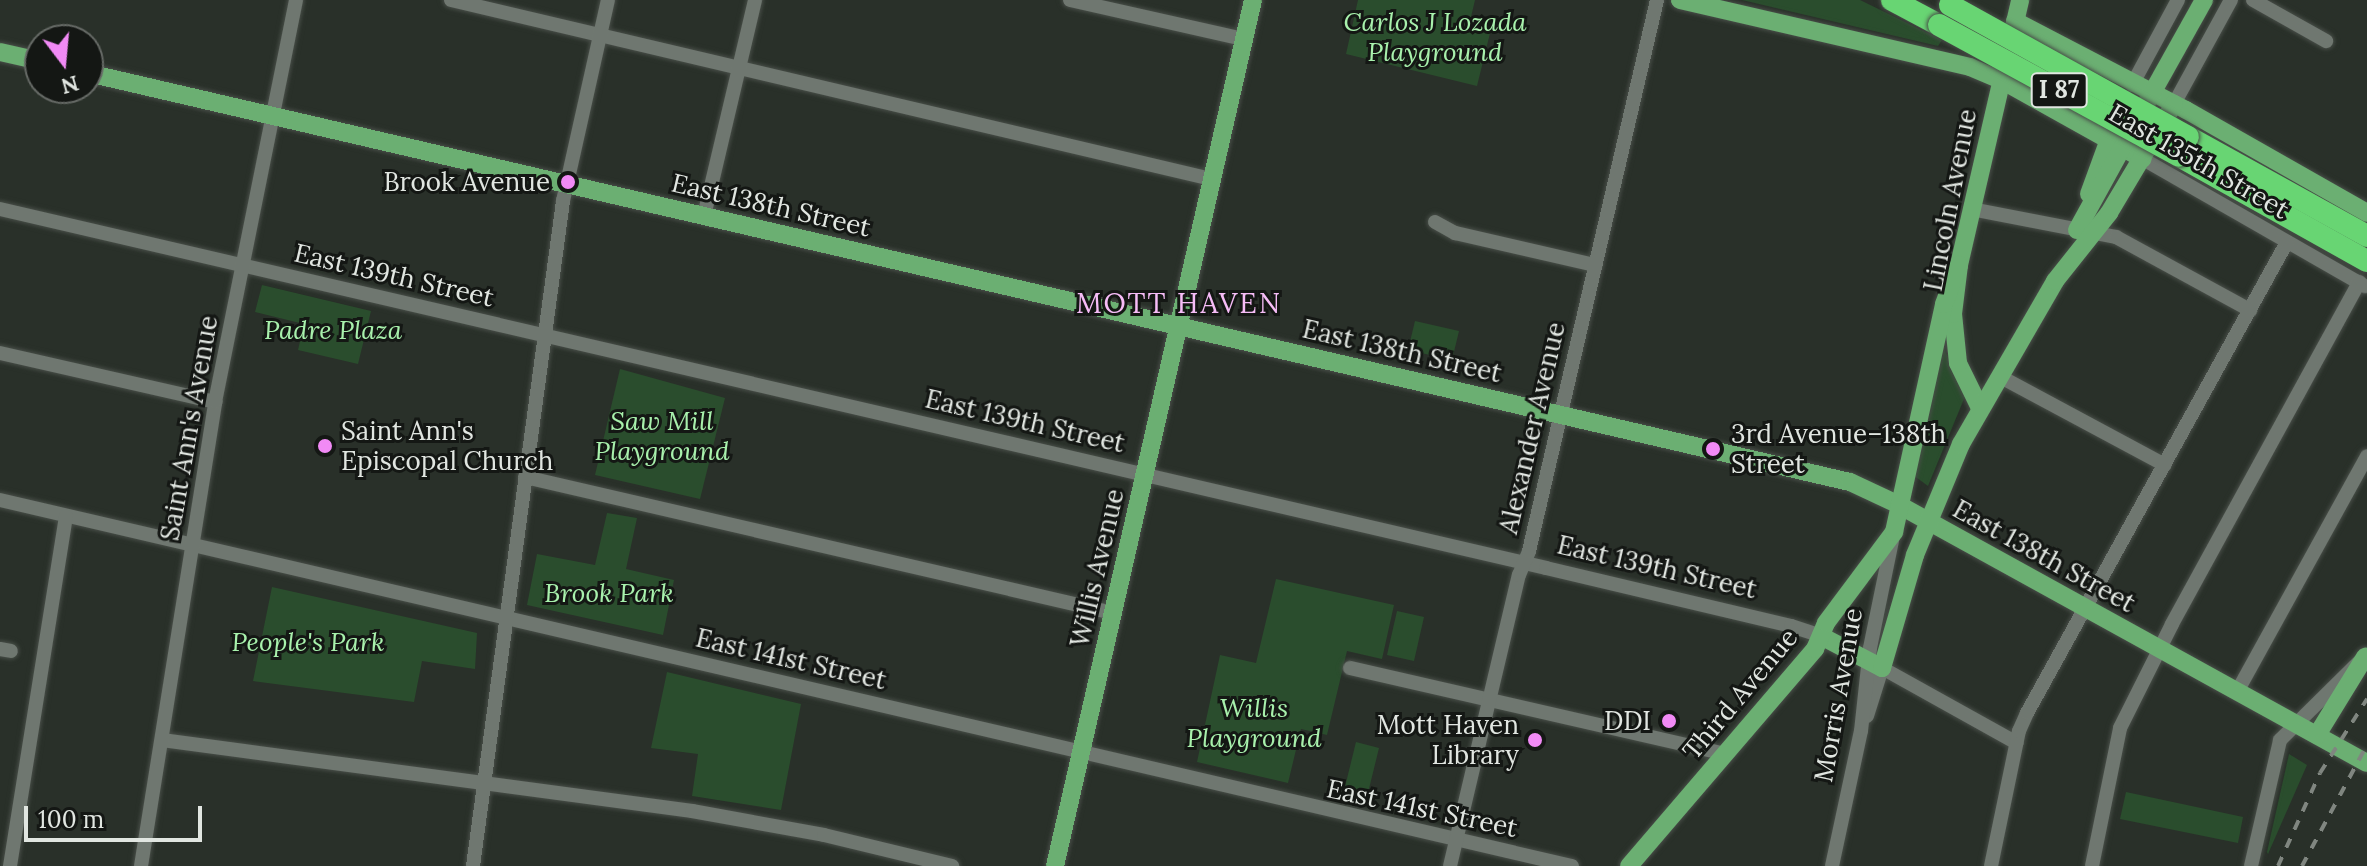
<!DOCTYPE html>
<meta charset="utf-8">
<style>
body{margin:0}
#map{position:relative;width:2367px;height:866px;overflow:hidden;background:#293029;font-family:Lora,serif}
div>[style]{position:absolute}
.green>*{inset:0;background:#2a4d2d}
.roads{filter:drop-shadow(0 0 2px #484e48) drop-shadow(0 0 2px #484e48)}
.minor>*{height:14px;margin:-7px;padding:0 7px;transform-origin:7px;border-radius:7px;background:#6f7770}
.major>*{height:18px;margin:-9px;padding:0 9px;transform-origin:9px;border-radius:9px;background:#6baf72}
.highway>*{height:22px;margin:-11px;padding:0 11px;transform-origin:11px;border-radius:11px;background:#68d573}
.rail>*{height:4px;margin-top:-2px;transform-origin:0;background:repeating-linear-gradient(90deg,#808680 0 10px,transparent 0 20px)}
.bridges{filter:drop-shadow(0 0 2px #484e48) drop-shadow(0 0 2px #484e48)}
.highway-bridge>*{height:22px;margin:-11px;padding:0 11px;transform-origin:11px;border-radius:11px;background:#68d573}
.dots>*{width:22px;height:22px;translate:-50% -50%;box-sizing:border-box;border:4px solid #141714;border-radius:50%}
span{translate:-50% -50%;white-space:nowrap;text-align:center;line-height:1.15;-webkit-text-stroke:6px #141714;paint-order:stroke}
.shield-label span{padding:2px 6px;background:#141714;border:2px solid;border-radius:6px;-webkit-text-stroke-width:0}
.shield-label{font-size:24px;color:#e1e6e1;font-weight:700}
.park-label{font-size:26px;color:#a8f1ac;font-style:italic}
.street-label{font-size:26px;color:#e1e6e1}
.poi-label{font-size:26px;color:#e1e6e1}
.right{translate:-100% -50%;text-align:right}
.left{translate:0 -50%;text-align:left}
.neighbourhood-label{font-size:28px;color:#f6bcf7;letter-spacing:2px}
.north{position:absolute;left:24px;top:24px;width:80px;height:80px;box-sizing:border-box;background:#141714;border:2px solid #666a66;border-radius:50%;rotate:164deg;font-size:22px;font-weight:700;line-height:32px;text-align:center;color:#e1e6e1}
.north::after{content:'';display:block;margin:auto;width:28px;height:36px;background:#f18af5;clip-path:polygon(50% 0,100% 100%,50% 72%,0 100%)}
.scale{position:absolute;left:24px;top:806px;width:178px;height:36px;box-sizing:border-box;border:4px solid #e1e6e1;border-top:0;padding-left:10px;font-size:24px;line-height:28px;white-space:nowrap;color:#e1e6e1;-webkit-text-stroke:6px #141714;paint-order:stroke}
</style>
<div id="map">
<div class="green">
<i style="clip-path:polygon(1358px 0,1475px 0,1471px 17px,1493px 21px,1477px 86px,1346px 54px)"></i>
<i style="clip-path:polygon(1742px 0,1860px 0,1942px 40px,1938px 46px)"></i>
<i style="clip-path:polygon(262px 285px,371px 311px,358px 364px,298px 350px,304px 324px,255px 312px)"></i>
<i style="clip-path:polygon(1415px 321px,1459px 331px,1452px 360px,1408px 350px)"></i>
<i style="clip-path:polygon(1943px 347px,1966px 394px,1928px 486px,1913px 475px)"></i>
<i style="clip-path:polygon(620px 369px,725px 398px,700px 499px,595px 475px)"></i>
<i style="clip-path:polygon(607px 513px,637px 518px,626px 569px,674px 580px,663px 635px,527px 605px,537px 554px,595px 565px)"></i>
<i style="clip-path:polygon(1276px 579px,1394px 605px,1382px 659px,1347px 651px,1327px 735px,1301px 729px,1288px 783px,1197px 762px,1220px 655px,1256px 663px)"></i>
<i style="clip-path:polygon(272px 587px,477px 633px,475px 669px,422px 661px,414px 702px,253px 681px)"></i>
<i style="clip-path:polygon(1397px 611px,1424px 617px,1414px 661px,1387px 655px)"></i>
<i style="clip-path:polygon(667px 672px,801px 704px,781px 810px,692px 796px,698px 754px,651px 748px)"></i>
<i style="clip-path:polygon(1356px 742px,1379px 748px,1366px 801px,1343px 795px)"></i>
<i style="clip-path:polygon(2289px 754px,2307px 765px,2268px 854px,2267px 852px)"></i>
<i style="clip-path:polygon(2126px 792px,2243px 817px,2238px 843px,2120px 819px)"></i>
</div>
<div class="roads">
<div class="minor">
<i style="left:451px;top:0;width:781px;rotate:13.25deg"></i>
<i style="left:1070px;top:0;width:177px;rotate:12.7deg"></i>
<i style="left:2253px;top:0;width:84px;rotate:29.3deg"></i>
<i style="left:2132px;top:85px;width:97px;rotate:-61.6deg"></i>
<i style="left:2174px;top:104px;width:119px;rotate:-61.3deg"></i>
<i style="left:2143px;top:159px;width:256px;rotate:29.8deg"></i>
<i style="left:0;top:209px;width:1587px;rotate:13.07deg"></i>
<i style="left:1546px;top:568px;width:252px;rotate:13.3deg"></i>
<i style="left:1791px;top:626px;width:32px;rotate:18deg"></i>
<i style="left:1971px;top:209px;width:148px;rotate:10.9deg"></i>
<i style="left:2116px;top:237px;width:153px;rotate:28.6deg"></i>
<i style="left:704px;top:216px;width:222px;rotate:-76.7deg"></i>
<i style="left:1435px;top:222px;width:23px;rotate:29deg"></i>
<i style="left:1455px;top:233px;width:144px;rotate:12.9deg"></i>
<i style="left:0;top:353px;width:221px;rotate:12.8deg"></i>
<i style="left:1999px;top:376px;width:188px;rotate:28.2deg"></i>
<i style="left:525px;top:477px;width:604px;rotate:13.02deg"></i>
<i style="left:0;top:500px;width:1614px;rotate:13.11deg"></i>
<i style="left:0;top:649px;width:11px;rotate:10deg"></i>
<i style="left:1350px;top:668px;width:384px;rotate:12.9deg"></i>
<i style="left:2238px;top:690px;width:267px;rotate:-61.1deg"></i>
<i style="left:1867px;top:716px;width:50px;rotate:-72.6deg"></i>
<i style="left:1882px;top:668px;width:154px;rotate:29.1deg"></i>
<i style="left:162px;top:740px;width:535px;rotate:7.63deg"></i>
<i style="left:692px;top:811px;width:134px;rotate:10.3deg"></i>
<i style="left:824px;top:835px;width:132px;rotate:13.6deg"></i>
<i style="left:10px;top:866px;width:354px;rotate:-80.9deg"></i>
<i style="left:141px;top:866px;width:470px;rotate:-80.9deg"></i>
<i style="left:215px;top:402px;width:410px;rotate:-78.6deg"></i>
<i style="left:473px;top:866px;width:671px;rotate:-82.29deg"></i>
<i style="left:563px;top:201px;width:206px;rotate:-77.4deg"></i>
<i style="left:1450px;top:866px;width:299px;rotate:-76.7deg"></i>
<i style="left:1519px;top:575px;width:26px;rotate:-67deg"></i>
<i style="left:1529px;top:551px;width:566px;rotate:-76.92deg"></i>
<i style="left:1832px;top:866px;width:138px;rotate:-77.9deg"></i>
<i style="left:1861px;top:731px;width:83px;rotate:-83.8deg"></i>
<i style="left:1870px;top:648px;width:114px;rotate:-78.4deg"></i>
<i style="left:1991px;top:866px;width:138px;rotate:-78.3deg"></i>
<i style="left:2019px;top:731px;width:20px;rotate:-66deg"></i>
<i style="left:2027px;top:713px;width:538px;rotate:-61.1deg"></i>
<i style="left:2092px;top:866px;width:141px;rotate:-78.5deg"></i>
<i style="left:2120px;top:728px;width:116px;rotate:-63.4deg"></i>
<i style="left:2172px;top:624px;width:390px;rotate:-61.3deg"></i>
<i style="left:2251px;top:866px;width:129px;rotate:-77deg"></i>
<i style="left:2280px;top:740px;width:110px;rotate:-44.6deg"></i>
</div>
<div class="major">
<i style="left:1680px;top:0;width:298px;rotate:13deg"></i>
<i style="left:1970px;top:67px;width:34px;rotate:23deg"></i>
<i style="left:2001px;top:80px;width:162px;rotate:29.1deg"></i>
<i style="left:2015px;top:21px;width:193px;rotate:27.5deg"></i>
<i style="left:2186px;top:110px;width:208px;rotate:29.6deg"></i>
<i style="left:0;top:52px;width:41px;rotate:12.7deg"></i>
<i style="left:88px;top:73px;width:1809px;rotate:13.07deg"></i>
<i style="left:1850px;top:482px;width:54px;rotate:25.1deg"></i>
<i style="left:1899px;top:505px;width:534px;rotate:28.87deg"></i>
<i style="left:2147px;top:102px;width:117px;rotate:-60.8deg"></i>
<i style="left:2089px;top:194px;width:67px;rotate:-69.9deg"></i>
<i style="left:2077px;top:230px;width:104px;rotate:-61.2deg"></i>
<i style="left:1980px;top:408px;width:50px;rotate:-116.1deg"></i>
<i style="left:1958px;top:363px;width:49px;rotate:-95.8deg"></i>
<i style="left:1953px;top:314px;width:49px;rotate:-83deg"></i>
<i style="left:1959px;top:265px;width:272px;rotate:-77deg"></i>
<i style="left:1821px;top:636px;width:69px;rotate:27.7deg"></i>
<i style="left:1882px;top:668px;width:118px;rotate:-73.7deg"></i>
<i style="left:1915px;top:555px;width:120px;rotate:-67.5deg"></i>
<i style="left:1961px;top:444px;width:188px;rotate:-60deg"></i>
<i style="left:2055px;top:281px;width:87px;rotate:-51.5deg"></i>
<i style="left:2109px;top:213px;width:127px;rotate:-59.2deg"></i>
<i style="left:2317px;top:735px;width:92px;rotate:-58.4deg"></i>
<i style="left:1055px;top:866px;width:888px;rotate:-77.12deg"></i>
<i style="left:1629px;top:866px;width:286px;rotate:-49.4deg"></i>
<i style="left:1815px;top:649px;width:28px;rotate:-67deg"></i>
<i style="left:1826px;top:623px;width:114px;rotate:-53.2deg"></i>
<i style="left:1894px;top:532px;width:233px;rotate:-77.6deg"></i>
<i style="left:1944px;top:304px;width:42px;rotate:-69deg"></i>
</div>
<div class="highway">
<i style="left:1892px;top:0;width:53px;rotate:28deg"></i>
<i style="left:2188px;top:137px;width:205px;rotate:28.9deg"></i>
<i style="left:2179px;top:156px;width:215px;rotate:29.2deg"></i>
</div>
</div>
<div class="rail">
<i style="left:2278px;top:866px;width:102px;rotate:-65.7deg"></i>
<i style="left:2320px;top:773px;width:88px;rotate:-57.6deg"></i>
<i style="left:2302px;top:866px;width:137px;rotate:-61.8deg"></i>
</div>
<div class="bridges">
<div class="highway-bridge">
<i style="left:1950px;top:5px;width:272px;rotate:29deg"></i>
<i style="left:1939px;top:25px;width:273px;rotate:28.6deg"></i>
</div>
</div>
<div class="dots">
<i style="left:568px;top:182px;background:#f18af5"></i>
<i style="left:325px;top:446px;background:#f18af5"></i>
<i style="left:1713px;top:449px;background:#f18af5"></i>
<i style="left:1669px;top:721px;background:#f18af5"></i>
<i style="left:1535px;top:740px;background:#f18af5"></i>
</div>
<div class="shield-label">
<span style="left:2059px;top:90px">I 87</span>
</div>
<div class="park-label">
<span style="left:1435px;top:37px">Carlos J Lozada<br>Playground</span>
<span style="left:333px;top:330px">Padre Plaza</span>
<span style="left:662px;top:436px">Saw Mill<br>Playground</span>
<span style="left:609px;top:593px">Brook Park</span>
<span style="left:308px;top:642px">People's Park</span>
<span style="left:1254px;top:723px">Willis<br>Playground</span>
</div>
<div class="street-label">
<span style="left:2199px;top:161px;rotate:30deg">East 135th Street</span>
<span style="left:1950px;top:200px;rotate:-79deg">Lincoln Avenue</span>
<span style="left:771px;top:205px;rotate:13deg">East 138th Street</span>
<span style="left:394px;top:275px;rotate:13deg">East 139th Street</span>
<span style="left:1402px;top:351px;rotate:13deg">East 138th Street</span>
<span style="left:1025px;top:421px;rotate:13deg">East 139th Street</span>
<span style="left:189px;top:428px;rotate:-80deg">Saint Ann's Avenue</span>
<span style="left:1532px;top:428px;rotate:-77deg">Alexander Avenue</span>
<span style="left:2044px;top:556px;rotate:29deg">East 138th Street</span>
<span style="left:1657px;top:567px;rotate:13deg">East 139th Street</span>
<span style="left:1097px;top:568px;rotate:-77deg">Willis Avenue</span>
<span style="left:791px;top:659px;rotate:13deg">East 141st Street</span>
<span style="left:1740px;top:694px;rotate:-50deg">Third Avenue</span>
<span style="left:1838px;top:695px;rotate:-80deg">Morris Avenue</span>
<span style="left:1422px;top:808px;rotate:12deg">East 141st Street</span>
</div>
<div class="poi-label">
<span class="right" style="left:550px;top:182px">Brook Avenue</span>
<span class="left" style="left:341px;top:446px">Saint Ann's<br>Episcopal Church</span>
<span class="left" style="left:1731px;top:449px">3rd Avenue–138th<br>Street</span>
<span class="right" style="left:1651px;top:721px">DDI</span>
<span class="right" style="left:1519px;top:740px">Mott Haven<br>Library</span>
</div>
<div class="neighbourhood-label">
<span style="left:1179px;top:303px">MOTT HAVEN</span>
</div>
<div class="north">N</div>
<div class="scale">100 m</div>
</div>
